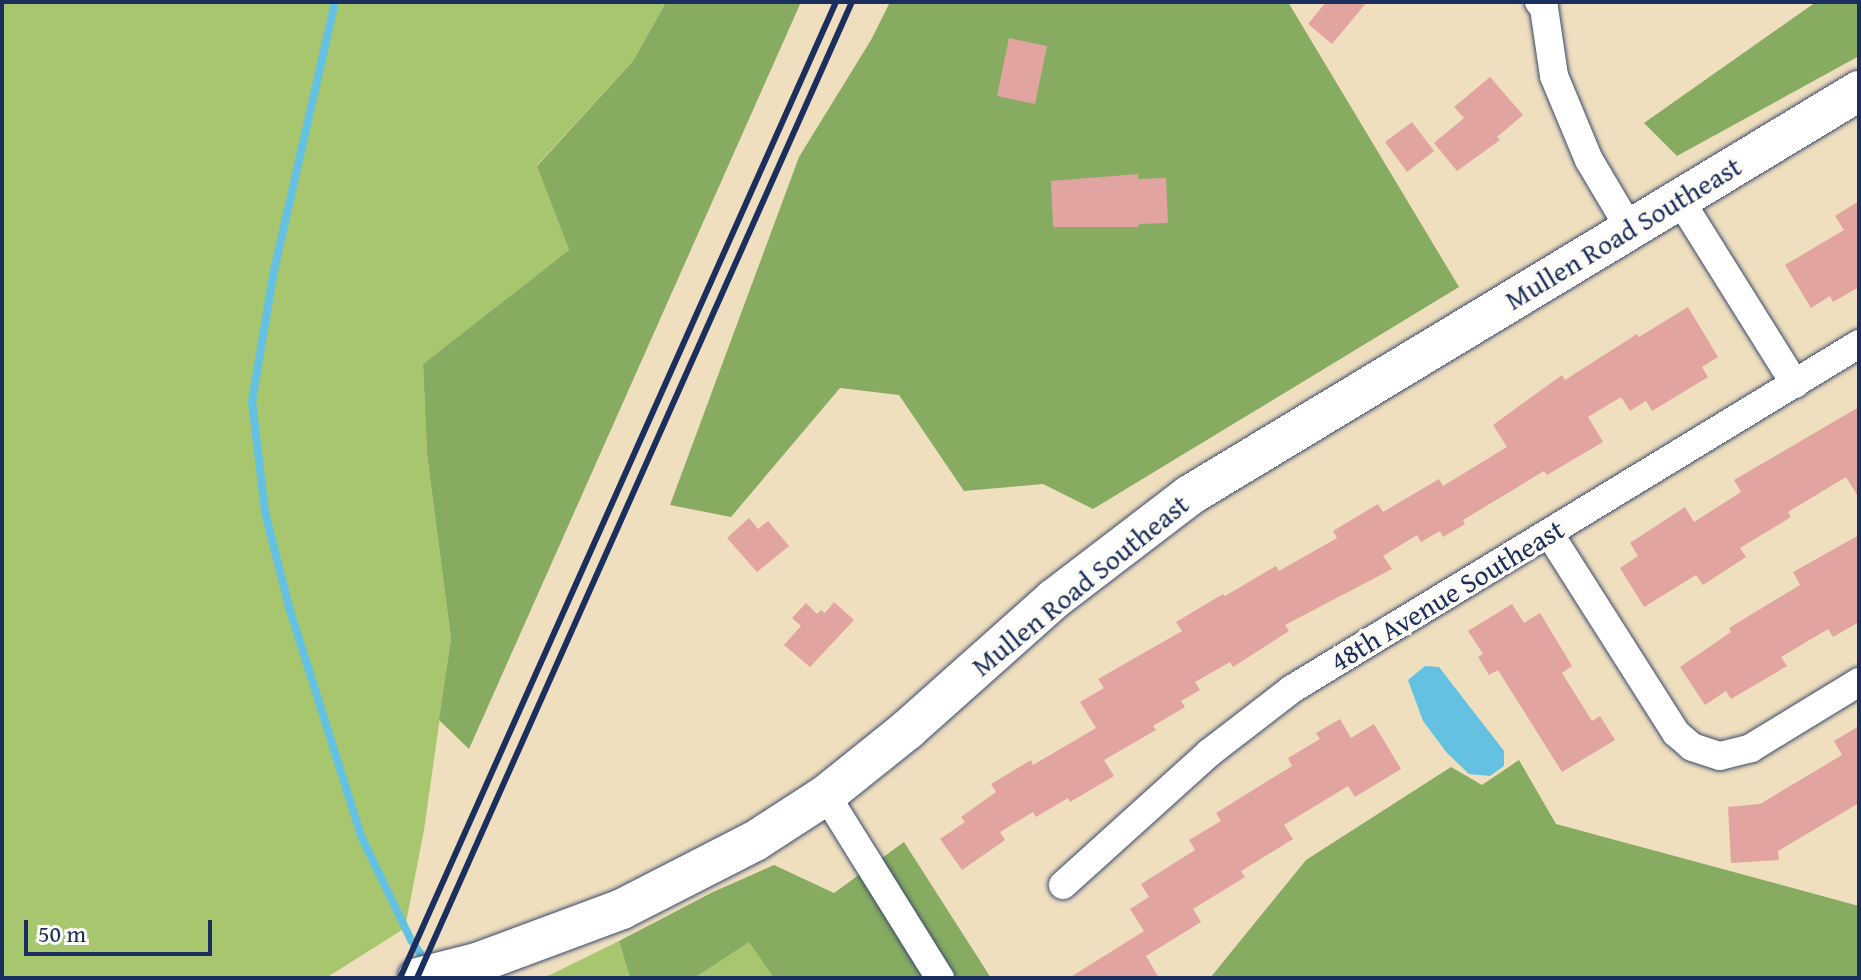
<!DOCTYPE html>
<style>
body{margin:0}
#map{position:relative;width:1861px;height:980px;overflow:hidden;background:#efdfbf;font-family:"Gentium Book Plus",serif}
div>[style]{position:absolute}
.green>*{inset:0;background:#a8c66e}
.forest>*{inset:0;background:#86ab61}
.water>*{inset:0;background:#64c1e2}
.stream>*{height:8px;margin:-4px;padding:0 4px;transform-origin:4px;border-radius:4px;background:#64c1e2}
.building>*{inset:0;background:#e1a4a1}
.roads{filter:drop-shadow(0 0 2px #3b496d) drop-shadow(0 0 2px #3b496d)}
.street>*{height:28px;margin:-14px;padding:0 14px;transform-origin:14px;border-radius:14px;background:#fff}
.secondary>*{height:40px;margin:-20px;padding:0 20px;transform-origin:20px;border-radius:20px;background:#fff}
.rail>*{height:6px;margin:-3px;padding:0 3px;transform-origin:3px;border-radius:3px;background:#1b2f5e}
span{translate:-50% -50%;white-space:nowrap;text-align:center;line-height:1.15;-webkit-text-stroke:7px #fdfcf7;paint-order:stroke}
.street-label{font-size:28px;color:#1b2f5e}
.frame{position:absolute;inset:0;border:4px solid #1b2f5e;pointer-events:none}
.scale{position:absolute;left:24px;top:920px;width:188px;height:36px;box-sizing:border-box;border:4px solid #1b2f5e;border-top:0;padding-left:10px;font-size:24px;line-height:28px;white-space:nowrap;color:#1b2f5e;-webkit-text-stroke:6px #fdfcf7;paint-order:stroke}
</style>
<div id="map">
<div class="green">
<i style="clip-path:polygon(2px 2px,666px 2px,633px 61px,537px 165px,569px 250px,423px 364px,427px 454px,451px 639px,424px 830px,405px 928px,326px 978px,2px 978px)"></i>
<i style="clip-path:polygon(619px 941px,630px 978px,539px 978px,550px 975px)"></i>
<i style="clip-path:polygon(749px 941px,774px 978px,694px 978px)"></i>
</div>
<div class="forest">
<i style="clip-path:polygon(666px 2px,801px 2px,469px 749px,439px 720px,451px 639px,427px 454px,423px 364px,569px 250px,537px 166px,633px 61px)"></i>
<i style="clip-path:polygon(890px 2px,1288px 2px,1459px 287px,1093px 509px,1043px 484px,964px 491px,899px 395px,840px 388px,731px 517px,670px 505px,799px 157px,871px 40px)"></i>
<i style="clip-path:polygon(1816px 2px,1859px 2px,1859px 56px,1677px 156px,1644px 123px)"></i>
<i style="clip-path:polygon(1519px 760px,1556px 824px,1859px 906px,1859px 978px,1210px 978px,1306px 860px,1451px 767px,1482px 785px)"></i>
<i style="clip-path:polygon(904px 842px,991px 978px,774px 978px,749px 942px,694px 978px,630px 978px,619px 941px,713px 892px,774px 865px,834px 893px)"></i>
</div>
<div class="water">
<i style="clip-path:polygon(1425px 666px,1439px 667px,1504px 751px,1504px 766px,1490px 776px,1469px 774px,1447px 753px,1423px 721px,1408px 680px)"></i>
</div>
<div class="stream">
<i style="left:335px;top:2px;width:281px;rotate:102.8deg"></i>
<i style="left:273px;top:276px;width:127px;rotate:99.5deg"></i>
<i style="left:252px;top:401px;width:112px;rotate:83.3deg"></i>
<i style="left:265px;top:512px;width:98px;rotate:75.8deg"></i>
<i style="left:289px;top:607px;width:240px;rotate:72.5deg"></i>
<i style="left:361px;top:836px;width:115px;rotate:64.3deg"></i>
<i style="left:411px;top:940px;width:30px;rotate:56deg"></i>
</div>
<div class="building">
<i style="clip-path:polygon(1326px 2px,1367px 2px,1332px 44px,1308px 24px)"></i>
<i style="clip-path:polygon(1009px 38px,1047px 46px,1035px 104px,997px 96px)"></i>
<i style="clip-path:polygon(1490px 77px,1523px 115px,1497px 137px,1500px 140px,1457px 171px,1434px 143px,1464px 118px,1454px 107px)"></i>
<i style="clip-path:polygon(1412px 122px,1434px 151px,1407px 172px,1385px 142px)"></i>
<i style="clip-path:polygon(1138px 174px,1138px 179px,1166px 178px,1168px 223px,1138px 224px,1139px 227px,1053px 227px,1051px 181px)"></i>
<i style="clip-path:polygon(1859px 201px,1859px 287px,1833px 302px,1830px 296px,1811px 308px,1785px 265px,1844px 230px,1835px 216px)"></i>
<i style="clip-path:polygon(1688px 307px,1718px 357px,1702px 367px,1708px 377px,1652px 411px,1646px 401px,1630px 411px,1621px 397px,1588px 417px,1603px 442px,1547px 475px,1544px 471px,1463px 520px,1465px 524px,1443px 537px,1440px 531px,1421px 542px,1417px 535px,1383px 556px,1392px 569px,1285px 625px,1289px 631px,1233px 667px,1230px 662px,1195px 682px,1200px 690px,1181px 701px,1185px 707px,1153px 726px,1156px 730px,1104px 760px,1114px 776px,1070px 802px,1068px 798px,1036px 817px,1033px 812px,1000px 832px,1005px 840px,962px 870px,940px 839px,965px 822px,961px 817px,996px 792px,991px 784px,1031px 760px,1033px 765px,1096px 728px,1080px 702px,1104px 688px,1098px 679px,1182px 631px,1176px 622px,1223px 594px,1225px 596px,1276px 566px,1279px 571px,1337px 538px,1333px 531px,1378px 504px,1383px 512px,1439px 479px,1443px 486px,1507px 447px,1493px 425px,1562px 375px,1565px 380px,1637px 334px,1639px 337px)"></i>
<i style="clip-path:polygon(1859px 407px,1859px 498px,1846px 477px,1788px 512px,1791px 517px,1740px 548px,1746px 557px,1703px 585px,1696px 575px,1644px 607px,1620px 568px,1638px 556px,1630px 543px,1685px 507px,1694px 522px,1741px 492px,1734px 480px)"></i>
<i style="clip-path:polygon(749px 518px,758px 529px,768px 521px,789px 546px,757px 572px,727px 538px)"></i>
<i style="clip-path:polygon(1859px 535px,1859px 622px,1833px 637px,1828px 629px,1781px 657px,1787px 666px,1731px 699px,1726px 691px,1705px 705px,1680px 667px,1731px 632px,1729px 628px,1800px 585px,1793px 572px)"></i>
<i style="clip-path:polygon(834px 602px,854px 620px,810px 667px,784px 645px,801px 626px,792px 618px,806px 603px,817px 614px,821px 610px,825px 613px)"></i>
<i style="clip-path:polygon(1512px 604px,1524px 623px,1540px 613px,1572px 666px,1562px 673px,1592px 721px,1600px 716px,1615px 740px,1562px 772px,1498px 670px,1489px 675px,1478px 657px,1483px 654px,1468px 631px)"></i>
<i style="clip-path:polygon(1340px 719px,1351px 738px,1374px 724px,1401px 769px,1355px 797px,1348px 786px,1284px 825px,1293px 839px,1241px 871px,1245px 877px,1193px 909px,1201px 922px,1146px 956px,1159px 978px,1069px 978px,1144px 931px,1130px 909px,1149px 897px,1141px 884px,1195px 850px,1189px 840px,1221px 821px,1216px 813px,1292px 766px,1288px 758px,1320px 739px,1316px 733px)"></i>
<i style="clip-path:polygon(1859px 726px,1859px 803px,1778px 851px,1779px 860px,1731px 863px,1728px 807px,1760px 804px,1842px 755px,1834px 741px)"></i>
</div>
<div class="roads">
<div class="street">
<i style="left:1539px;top:2px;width:8px;rotate:50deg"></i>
<i style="left:1544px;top:8px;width:69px;rotate:81.6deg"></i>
<i style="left:1554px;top:76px;width:91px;rotate:67.4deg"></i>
<i style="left:1589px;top:160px;width:80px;rotate:59.3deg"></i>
<i style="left:1680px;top:200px;width:217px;rotate:58deg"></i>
<i style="left:1549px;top:533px;width:237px;rotate:57.6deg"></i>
<i style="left:1676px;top:733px;width:21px;rotate:41deg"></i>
<i style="left:1692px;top:747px;width:29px;rotate:18deg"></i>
<i style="left:1720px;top:756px;width:32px;rotate:-14deg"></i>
<i style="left:1751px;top:748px;width:127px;rotate:-31.4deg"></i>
<i style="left:826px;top:795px;width:216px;rotate:58.1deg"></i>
<i style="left:1063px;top:885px;width:197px;rotate:-42.1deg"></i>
<i style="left:1209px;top:753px;width:105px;rotate:-37.6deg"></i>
<i style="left:1292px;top:689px;width:664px;rotate:-31.32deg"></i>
</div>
<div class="secondary">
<i style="left:418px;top:978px;width:61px;rotate:-14.3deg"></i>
<i style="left:477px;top:963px;width:155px;rotate:-20.4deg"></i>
<i style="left:622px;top:909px;width:149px;rotate:-27.1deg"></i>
<i style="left:755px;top:841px;width:85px;rotate:-32.9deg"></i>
<i style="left:826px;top:795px;width:104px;rotate:-38.7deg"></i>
<i style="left:907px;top:730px;width:197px;rotate:-41.7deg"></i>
<i style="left:1054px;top:599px;width:171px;rotate:-37.4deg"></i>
<i style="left:1190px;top:495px;width:782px;rotate:-31.13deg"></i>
</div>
</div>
<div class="rail">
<i style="left:400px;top:978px;width:1069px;rotate:-65.93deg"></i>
<i style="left:417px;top:978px;width:1069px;rotate:-65.98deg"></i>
</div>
<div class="street-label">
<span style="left:1623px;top:233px;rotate:-31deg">Mullen Road Southeast</span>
<span style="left:1080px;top:585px;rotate:-39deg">Mullen Road Southeast</span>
<span style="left:1447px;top:595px;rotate:-31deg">48th Avenue Southeast</span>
</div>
<div class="frame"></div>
<div class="scale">50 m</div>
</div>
